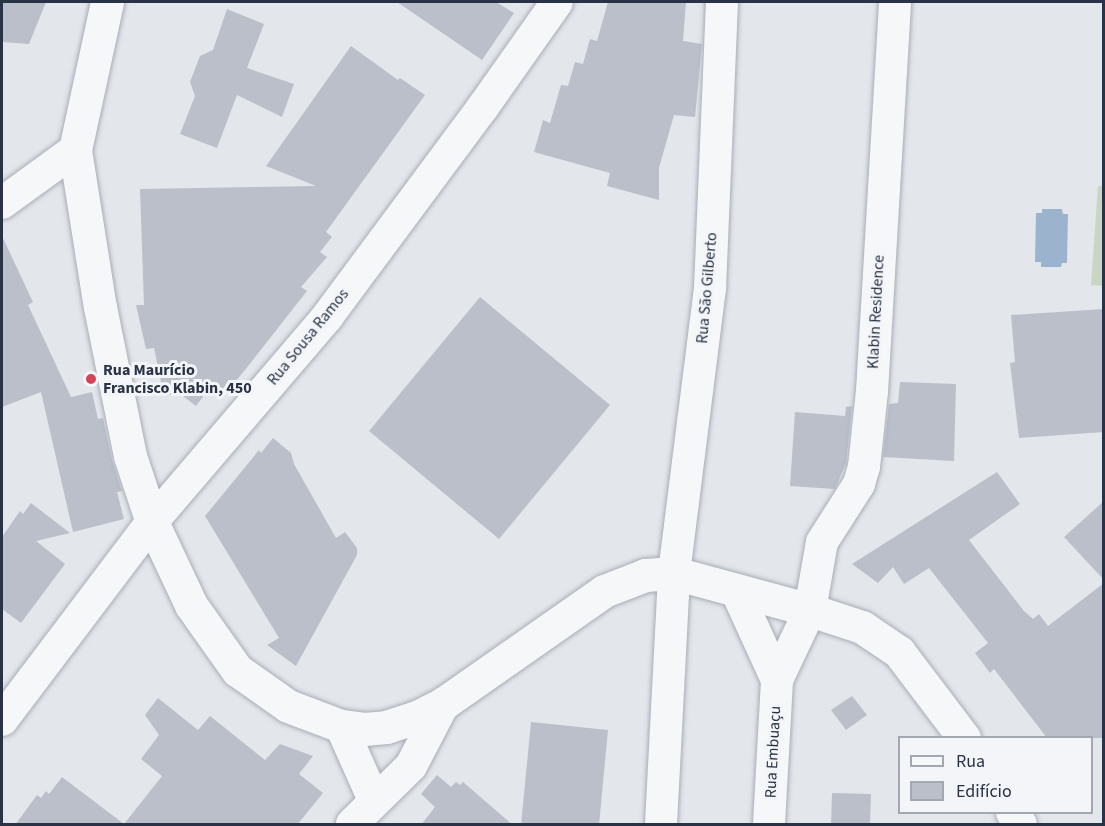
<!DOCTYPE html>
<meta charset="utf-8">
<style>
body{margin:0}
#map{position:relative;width:1105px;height:826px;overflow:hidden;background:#e3e6eb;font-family:"Source Sans 3",sans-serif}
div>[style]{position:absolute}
.green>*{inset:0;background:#c8d6c3}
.water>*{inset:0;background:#9cb3cd}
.building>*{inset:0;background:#babfca}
.roads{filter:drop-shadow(0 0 2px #a8adb6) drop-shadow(0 0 2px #a8adb6)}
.minor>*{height:32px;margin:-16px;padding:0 16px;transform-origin:16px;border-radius:16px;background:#f6f7f9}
.tertiary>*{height:33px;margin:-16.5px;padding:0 16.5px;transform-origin:16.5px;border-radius:16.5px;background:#f6f7f9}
.dots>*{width:16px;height:16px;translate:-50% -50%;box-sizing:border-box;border:3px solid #f3f5f8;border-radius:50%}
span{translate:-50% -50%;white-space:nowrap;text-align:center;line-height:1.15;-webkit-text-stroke:6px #f3f5f8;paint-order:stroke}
.street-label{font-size:16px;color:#2a3345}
.poi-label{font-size:16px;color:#2a3345;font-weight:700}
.left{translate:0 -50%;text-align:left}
.frame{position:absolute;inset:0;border:3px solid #2a3345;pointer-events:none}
.legend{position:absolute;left:898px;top:736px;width:195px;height:78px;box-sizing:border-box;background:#f3f5f8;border:2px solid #a3a7b0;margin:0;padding:8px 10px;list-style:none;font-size:18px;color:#2a3345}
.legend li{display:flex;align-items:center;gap:12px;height:30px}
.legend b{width:30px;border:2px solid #a3a7b0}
</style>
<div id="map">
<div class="green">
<i style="clip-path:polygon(1098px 186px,1103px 186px,1103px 286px,1091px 285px)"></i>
</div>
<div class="water">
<i style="clip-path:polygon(1042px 209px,1062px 209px,1063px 214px,1068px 214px,1067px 263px,1062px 263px,1061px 267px,1041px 267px,1041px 262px,1035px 262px,1036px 213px,1042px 213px)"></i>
</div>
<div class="building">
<i style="clip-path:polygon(2px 2px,46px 2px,29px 44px,2px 42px)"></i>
<i style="clip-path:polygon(397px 2px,496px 2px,514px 13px,482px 60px)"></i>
<i style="clip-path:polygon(608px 2px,686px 2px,683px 41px,702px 44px,695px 117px,674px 115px,659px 168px,659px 200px,607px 186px,610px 173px,534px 152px,543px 120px,550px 123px,561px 85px,568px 86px,575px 62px,583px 64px,590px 39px,597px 41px)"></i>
<i style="clip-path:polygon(227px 9px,264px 24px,247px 68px,294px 84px,282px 117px,237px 95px,217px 148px,180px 134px,195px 96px,190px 82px,200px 56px,213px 50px)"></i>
<i style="clip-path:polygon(351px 46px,398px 80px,400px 78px,425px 95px,326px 232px,332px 237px,320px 252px,327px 257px,301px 287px,307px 291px,245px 370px,230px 388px,205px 394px,196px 406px,179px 393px,164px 396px,154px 348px,146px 349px,136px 305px,144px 305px,140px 189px,316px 186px,266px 166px)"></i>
<i style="clip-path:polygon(2px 236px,33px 302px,28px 305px,71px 397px,92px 392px,98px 419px,103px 418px,112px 460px,122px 491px,117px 492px,124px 519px,73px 532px,41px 392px,2px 407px)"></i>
<i style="clip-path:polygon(480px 297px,610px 405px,499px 539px,369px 431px)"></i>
<i style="clip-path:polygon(1104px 309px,1104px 432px,1019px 438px,1010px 363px,1015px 362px,1011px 315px)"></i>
<i style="clip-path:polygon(900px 382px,956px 384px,954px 461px,883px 457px,889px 404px,898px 403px)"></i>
<i style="clip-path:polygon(852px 406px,846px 463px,835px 489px,790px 486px,795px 412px,845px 416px,846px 407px)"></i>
<i style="clip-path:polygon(273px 438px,291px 453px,294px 464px,336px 538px,345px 532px,357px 548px,357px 555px,296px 666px,267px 645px,279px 638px,205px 516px,259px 450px,261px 453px)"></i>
<i style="clip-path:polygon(997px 472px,1020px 504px,969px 540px,1024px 611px,1033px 619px,1039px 614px,1048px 626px,1104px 583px,1104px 738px,1047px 738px,994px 669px,990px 673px,975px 653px,988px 643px,929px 568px,904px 584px,893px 567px,878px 583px,852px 564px)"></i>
<i style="clip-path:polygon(1104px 501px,1104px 580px,1064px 537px)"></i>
<i style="clip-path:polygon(31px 503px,70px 533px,36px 541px,65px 564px,21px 623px,2px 609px,2px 537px,20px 511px,23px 514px)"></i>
<i style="clip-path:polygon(852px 696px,867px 715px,846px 730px,831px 710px)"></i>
<i style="clip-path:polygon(158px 698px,198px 730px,210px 716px,265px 760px,280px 744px,313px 756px,299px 774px,323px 793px,297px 825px,15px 825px,37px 795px,41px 798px,46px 791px,49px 794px,62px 777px,124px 824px,162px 776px,141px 759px,159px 735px,145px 715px)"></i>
<i style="clip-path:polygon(531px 722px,608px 730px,599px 825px,521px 825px)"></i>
<i style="clip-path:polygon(437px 775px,451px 787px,456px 782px,460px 785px,463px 782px,513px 825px,421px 825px,435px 807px,421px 794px)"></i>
<i style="clip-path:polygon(832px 793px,871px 794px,870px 825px,831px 825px)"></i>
</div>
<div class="roads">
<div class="minor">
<i style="left:2px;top:203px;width:90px;rotate:-36deg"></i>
<i style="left:736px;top:590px;width:99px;rotate:65.5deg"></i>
<i style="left:2px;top:720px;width:248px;rotate:-52.9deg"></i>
<i style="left:152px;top:522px;width:270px;rotate:-49.5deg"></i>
<i style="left:327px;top:317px;width:262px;rotate:-53.4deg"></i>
<i style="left:483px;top:107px;width:128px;rotate:-54.8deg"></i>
<i style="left:341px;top:726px;width:81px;rotate:66deg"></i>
<i style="left:352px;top:824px;width:83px;rotate:-44.5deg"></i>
<i style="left:411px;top:766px;width:71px;rotate:-62.4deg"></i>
<i style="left:661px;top:824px;width:251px;rotate:-87deg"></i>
<i style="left:674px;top:573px;width:287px;rotate:-82.8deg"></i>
<i style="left:710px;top:288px;width:286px;rotate:-87.6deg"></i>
<i style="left:769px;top:824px;width:144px;rotate:-86.8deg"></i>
<i style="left:777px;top:680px;width:77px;rotate:-64.8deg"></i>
<i style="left:810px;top:610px;width:69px;rotate:-80deg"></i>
<i style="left:822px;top:542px;width:69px;rotate:-57.5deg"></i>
<i style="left:859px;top:484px;width:18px;rotate:-74deg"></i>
<i style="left:864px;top:467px;width:76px;rotate:-84deg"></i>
<i style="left:872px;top:391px;width:390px;rotate:-86.6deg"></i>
</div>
<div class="tertiary">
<i style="left:107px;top:2px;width:151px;rotate:102.2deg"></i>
<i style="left:75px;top:150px;width:159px;rotate:81deg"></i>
<i style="left:100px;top:307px;width:152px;rotate:78.6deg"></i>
<i style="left:130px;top:456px;width:70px;rotate:71.6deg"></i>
<i style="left:152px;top:522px;width:92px;rotate:64.8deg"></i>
<i style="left:191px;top:605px;width:80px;rotate:54.7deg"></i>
<i style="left:237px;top:670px;width:62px;rotate:35.2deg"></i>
<i style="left:288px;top:706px;width:57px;rotate:20.7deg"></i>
<i style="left:341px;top:726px;width:23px;rotate:7deg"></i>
<i style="left:364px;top:729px;width:22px;rotate:-5deg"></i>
<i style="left:386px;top:727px;width:33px;rotate:-18deg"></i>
<i style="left:417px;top:717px;width:30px;rotate:-27deg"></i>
<i style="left:444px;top:703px;width:195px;rotate:-35deg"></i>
<i style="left:604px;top:591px;width:44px;rotate:-21.3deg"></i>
<i style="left:645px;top:575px;width:29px;rotate:-4deg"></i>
<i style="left:674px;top:573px;width:141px;rotate:15.2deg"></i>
<i style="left:810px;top:610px;width:55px;rotate:18.1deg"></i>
<i style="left:862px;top:627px;width:45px;rotate:34deg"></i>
<i style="left:899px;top:652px;width:108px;rotate:52.9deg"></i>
<i style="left:1012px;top:812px;width:14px;rotate:56deg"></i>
</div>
</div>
<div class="dots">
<i style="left:91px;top:379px;background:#d44458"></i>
</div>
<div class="street-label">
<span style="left:707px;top:288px;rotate:-85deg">Rua São Gilberto</span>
<span style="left:876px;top:312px;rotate:-87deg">Klabin Residence</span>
<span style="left:308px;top:337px;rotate:-51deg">Rua Sousa Ramos</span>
<span style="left:773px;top:752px;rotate:-87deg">Rua Embuaçu</span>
</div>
<div class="poi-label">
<span class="left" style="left:103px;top:379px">Rua Maurício<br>Francisco Klabin, 450</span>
</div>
<div class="frame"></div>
<ul class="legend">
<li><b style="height:8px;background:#f6f7f9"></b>Rua</li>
<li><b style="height:16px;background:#babfca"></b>Edifício</li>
</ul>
</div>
